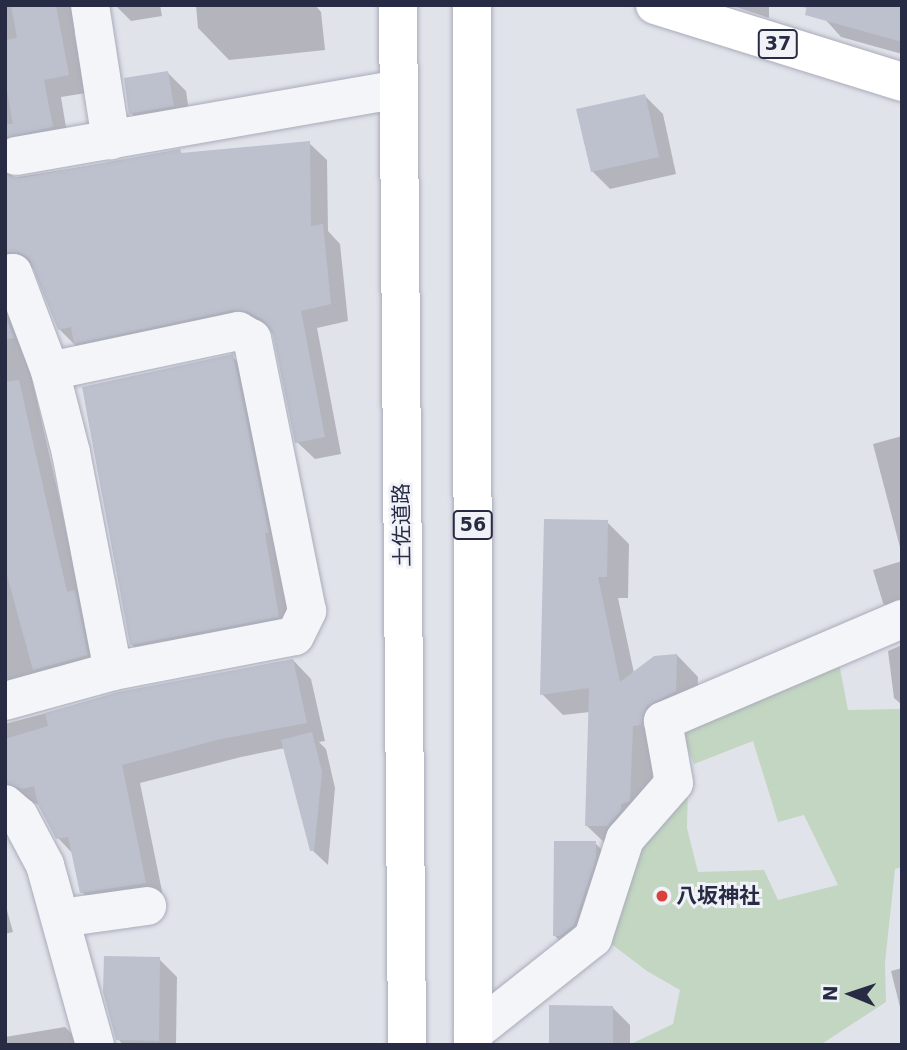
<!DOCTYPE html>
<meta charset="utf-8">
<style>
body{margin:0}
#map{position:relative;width:907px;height:1050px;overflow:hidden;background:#e1e3eb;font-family:"DejaVu Sans","Noto Sans JP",sans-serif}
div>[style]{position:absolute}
.green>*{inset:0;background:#c2d6c1}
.shadow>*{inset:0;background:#0003}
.building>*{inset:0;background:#bdc1ce}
.roads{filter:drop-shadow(0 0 2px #a9acb9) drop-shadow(0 0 2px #a9acb9)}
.street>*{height:38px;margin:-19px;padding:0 19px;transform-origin:19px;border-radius:19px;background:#f4f5f9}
.primary>*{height:38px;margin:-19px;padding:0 19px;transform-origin:19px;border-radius:19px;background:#fff}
.highway>*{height:38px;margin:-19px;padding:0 19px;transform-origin:19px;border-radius:19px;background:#fff}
.dots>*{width:19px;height:19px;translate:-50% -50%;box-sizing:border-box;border:4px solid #f1f2f8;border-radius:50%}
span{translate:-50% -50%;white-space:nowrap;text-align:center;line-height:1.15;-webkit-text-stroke:6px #f1f2f8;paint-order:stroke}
.shield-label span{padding:2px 5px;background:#f1f2f8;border:2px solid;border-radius:5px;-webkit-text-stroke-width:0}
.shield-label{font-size:19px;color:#272c44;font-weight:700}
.street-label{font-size:21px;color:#272c44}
.poi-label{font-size:21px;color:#272c44;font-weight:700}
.left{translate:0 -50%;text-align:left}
.frame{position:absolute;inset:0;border:7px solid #272c44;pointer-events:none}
.north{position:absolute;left:816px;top:959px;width:70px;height:70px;-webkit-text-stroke:5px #f1f2f8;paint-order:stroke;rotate:272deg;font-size:19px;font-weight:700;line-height:28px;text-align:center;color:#272c44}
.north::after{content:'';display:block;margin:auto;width:24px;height:32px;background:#272c44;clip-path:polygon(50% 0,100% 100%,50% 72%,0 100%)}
</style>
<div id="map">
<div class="green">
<i style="clip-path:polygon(839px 663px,848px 710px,902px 709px,902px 867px,895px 869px,885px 963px,886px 1002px,820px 1045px,629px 1045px,673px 1024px,680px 990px,647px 971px,610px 943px,631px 845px,688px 785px,687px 828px,698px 872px,764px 870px,778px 900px,838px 885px,804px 815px,778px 822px,753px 741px,694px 764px,681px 731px)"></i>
</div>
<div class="shadow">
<i style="clip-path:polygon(5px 5px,95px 5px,86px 30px,74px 32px,86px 93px,61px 97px,69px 145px,13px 166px,12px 178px,180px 151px,183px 155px,309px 143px,327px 160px,328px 231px,340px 244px,348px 321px,317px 328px,341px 454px,315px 459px,297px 442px,275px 334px,268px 329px,252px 327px,77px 347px,59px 329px,110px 259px,5px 271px)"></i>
<i style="clip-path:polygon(115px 5px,160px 5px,162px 16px,131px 21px)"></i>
<i style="clip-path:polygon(196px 5px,315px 5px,321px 12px,325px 50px,229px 60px,198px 28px)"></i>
<i style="clip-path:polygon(730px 5px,769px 5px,769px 18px)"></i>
<i style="clip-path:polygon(774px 5px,902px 5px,902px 54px,841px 37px,815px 8px)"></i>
<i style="clip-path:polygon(168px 73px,186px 91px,191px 124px,149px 131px,131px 113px)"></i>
<i style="clip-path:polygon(645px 96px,663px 114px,676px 174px,610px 189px,592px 171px)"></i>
<i style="clip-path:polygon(5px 306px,27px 357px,82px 599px,105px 674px,5px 709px)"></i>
<i style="clip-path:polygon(232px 356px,250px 374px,296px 634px,150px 662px,132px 645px)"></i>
<i style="clip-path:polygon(902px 436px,902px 555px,873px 444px)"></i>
<i style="clip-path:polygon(607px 522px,629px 544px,628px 598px,618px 598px,634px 673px,677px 655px,698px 677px,697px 713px,654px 747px,650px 822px,609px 847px,587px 826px,590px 712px,563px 715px,542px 694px)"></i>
<i style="clip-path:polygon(902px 561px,902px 621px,883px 603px,873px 570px)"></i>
<i style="clip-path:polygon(902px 645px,902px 705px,894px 698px,888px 651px)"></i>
<i style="clip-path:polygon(293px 660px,311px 679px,325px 741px,319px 742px,326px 749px,335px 788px,328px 865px,312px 850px,285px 748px,241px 757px,140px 783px,164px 901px,100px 911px,82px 892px,73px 854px,58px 838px,41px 806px,5px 791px,5px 724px,118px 694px)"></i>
<i style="clip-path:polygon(595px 843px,610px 858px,570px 951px,555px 936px)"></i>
<i style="clip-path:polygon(5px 903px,13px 932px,5px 934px)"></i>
<i style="clip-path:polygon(159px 959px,177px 977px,176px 1045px,123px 1045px,118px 1039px)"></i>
<i style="clip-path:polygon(902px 968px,902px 1015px,891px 971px)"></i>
<i style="clip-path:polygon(551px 1007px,612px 1007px,630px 1025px,630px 1045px,550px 1045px)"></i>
<i style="clip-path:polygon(65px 1027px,83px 1045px,5px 1045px,5px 1037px)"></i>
</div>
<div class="building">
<i style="clip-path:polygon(11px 5px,56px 5px,69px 75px,44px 80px,53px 127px,5px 138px,5px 124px,13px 124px,5px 80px,5px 40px,17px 38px)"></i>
<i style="clip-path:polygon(807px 5px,902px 5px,902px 42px,805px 15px)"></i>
<i style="clip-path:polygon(168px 71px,174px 106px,129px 114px,124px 78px)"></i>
<i style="clip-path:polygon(645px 94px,659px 157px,591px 172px,576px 109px)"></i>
<i style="clip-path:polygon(310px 141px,311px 226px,323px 224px,331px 304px,301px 311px,325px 437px,295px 443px,273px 335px,263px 320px,249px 312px,233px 310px,74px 344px,71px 327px,58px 330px,29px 258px,19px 252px,5px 252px,5px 174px,20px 178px,180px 149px,181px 153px)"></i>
<i style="clip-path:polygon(5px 314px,14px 338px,5px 339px)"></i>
<i style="clip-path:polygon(233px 354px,269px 533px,265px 533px,279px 617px,130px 645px,82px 387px)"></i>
<i style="clip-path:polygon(19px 380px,67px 592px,75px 590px,88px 655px,33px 670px,5px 568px,5px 382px)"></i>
<i style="clip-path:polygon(544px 519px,608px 520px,607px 577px,598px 577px,620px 682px,654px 656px,677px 654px,676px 691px,647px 706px,641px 725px,633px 726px,630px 801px,621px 804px,621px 810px,607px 826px,585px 826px,589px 688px,540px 695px)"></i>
<i style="clip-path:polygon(293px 659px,307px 723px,221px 739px,122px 765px,146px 883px,80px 893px,68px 837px,56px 839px,38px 805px,34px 786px,22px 789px,5px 783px,5px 739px,48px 726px,45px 713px,118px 692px)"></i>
<i style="clip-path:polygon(312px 732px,322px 772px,314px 851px,310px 851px,281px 740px)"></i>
<i style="clip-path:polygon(554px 841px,596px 841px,596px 859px,574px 925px,560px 936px,553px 936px)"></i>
<i style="clip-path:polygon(104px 956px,160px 957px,159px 1041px,116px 1040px,103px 992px)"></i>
<i style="clip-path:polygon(549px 1005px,613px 1006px,613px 1044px,549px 1043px)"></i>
</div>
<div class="roads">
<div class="street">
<i style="left:90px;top:5px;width:137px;rotate:81.2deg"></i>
<i style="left:16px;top:156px;width:388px;rotate:-9.9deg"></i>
<i style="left:5px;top:274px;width:8px;rotate:-7deg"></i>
<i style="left:13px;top:273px;width:105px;rotate:69.3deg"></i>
<i style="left:50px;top:371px;width:85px;rotate:75.6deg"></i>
<i style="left:71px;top:453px;width:222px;rotate:79.1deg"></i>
<i style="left:5px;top:701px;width:112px;rotate:-15.5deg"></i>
<i style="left:113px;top:671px;width:185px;rotate:-10.9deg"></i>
<i style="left:295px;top:636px;width:28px;rotate:-64deg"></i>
<i style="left:307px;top:611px;width:278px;rotate:-101.4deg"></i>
<i style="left:252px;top:339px;width:16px;rotate:-150deg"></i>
<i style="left:238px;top:331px;width:192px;rotate:168deg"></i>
<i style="left:5px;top:804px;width:18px;rotate:41deg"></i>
<i style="left:19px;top:816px;width:55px;rotate:62deg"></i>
<i style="left:45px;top:865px;width:187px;rotate:74.5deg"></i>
<i style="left:61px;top:918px;width:87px;rotate:-7.9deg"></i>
<i style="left:473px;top:1033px;width:153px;rotate:-38.4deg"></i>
<i style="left:593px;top:938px;width:104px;rotate:-72.1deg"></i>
<i style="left:625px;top:839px;width:74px;rotate:-48.8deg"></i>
<i style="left:674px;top:783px;width:63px;rotate:-100.1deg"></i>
<i style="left:663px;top:721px;width:260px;rotate:-23.1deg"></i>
</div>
<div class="primary">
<i style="left:655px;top:5px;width:259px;rotate:17.3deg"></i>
</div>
<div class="highway">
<i style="left:398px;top:5px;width:1040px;rotate:89.5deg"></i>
<i style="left:472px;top:5px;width:1040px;rotate:89.94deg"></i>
</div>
</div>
<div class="dots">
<i style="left:662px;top:896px;background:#db413b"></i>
</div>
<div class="shield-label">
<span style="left:778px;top:44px">37</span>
<span style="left:473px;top:525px">56</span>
</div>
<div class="street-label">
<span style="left:402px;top:525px;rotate:-91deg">土佐道路</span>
</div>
<div class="poi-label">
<span class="left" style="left:676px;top:896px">八坂神社</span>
</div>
<div class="frame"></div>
<div class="north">N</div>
</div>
